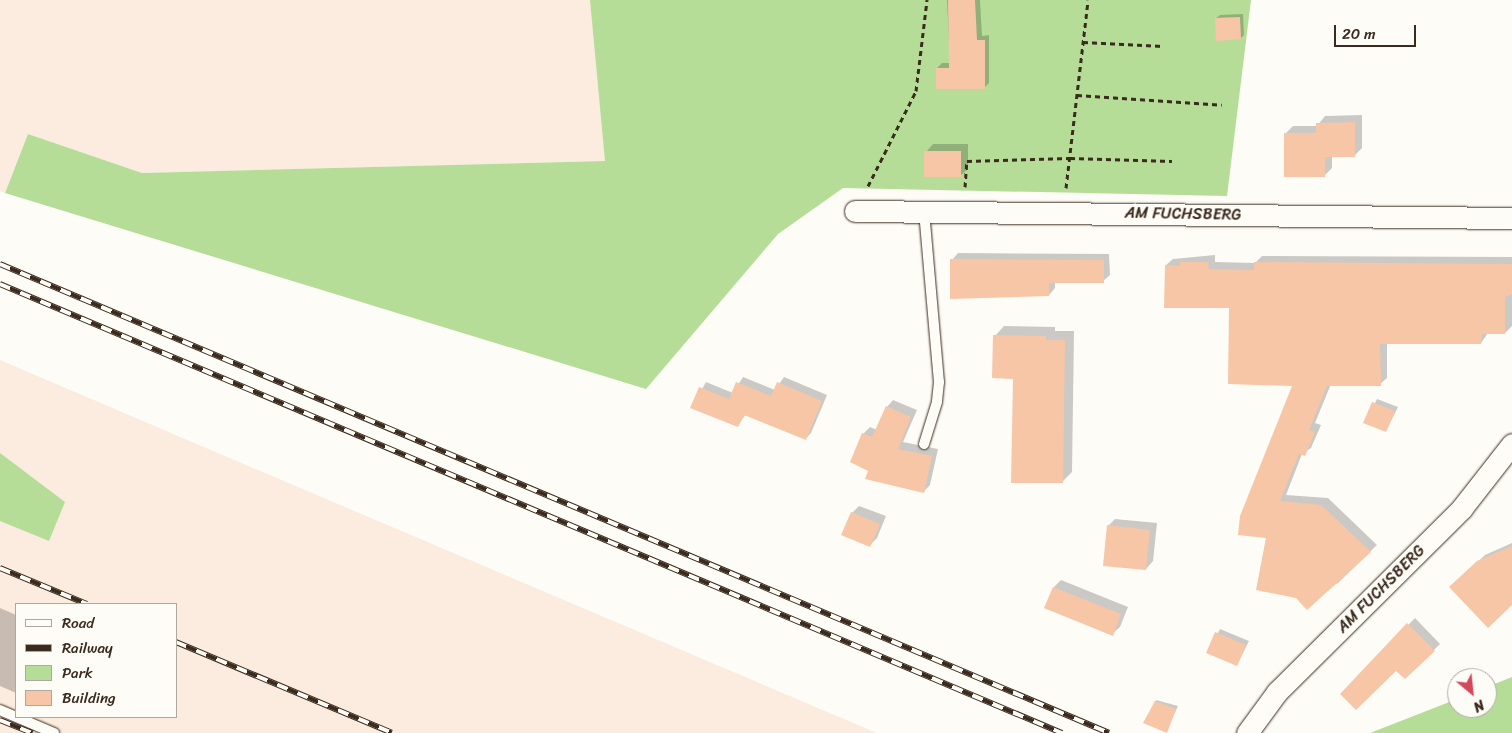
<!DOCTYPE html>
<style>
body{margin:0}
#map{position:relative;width:1512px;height:733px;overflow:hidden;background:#fdfcf7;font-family:Sriracha,sans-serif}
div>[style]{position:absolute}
.built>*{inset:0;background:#fbecdf}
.green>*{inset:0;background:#b6dd98}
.shadow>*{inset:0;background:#0003}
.building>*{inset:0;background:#f7c6a7}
.path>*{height:3px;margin-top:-1.5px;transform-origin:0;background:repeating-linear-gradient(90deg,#3b2a1e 0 5px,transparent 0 9px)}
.roads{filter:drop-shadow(0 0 1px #3b2a1e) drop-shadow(0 0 1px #3b2a1e)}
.service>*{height:10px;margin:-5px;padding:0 5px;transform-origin:5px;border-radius:5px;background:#fdfcf7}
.minor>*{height:21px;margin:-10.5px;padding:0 10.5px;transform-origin:10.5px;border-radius:10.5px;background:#fdfcf7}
.rail>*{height:5.5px;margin-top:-2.75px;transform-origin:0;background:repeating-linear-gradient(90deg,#fdfcf7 0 11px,#3b2a1e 0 22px);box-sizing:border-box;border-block:1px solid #3b2a1e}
span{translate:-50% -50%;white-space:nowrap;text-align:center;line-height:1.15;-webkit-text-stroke:4px #fdfcf7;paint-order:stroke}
.street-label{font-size:16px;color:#3b2a1e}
.legend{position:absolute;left:15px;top:603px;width:162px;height:115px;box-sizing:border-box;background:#fdfcf7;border:1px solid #afa8a0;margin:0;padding:6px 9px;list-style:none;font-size:15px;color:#3b2a1e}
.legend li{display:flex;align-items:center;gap:10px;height:25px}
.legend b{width:25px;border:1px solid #afa8a0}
.north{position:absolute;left:1447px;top:668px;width:50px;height:50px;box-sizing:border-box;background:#fdfcf7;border:1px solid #afa8a0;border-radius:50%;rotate:152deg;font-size:14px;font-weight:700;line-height:20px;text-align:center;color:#3b2a1e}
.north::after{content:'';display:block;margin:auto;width:18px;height:22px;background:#d1495b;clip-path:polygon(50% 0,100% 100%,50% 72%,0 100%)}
.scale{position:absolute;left:1334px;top:25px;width:82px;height:22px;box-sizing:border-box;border:2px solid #3b2a1e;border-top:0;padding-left:6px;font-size:15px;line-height:18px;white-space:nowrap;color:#3b2a1e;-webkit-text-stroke:4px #fdfcf7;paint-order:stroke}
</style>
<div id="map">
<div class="built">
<i style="clip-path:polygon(0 0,712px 0,605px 161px,142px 173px,28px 134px,5px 193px,0 191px)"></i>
<i style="clip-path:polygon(evenodd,0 360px,239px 462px,877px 733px,0 733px,0 360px,16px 604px,176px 604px,176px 717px,16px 717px,16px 604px)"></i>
</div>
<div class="green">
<i style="clip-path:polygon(590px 0,1251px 0,1227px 196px,843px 188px,778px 234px,646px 389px,5px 193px,28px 134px,142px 173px,605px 161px)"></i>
<i style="clip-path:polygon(0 453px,65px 502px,49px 541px,0 521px)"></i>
<i style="clip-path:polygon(1512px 677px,1512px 733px,1370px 733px,1457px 699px,1457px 708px,1487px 708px,1487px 687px)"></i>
</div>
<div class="shadow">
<i style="clip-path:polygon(947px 0,980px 0,982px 36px,989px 35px,989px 83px,984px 88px,937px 68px,942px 63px,950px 63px)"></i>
<i style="clip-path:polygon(1243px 14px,1244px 35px,1241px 38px,1216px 18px,1220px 15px)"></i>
<i style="clip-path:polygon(1362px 115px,1362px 148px,1355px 155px,1332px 156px,1332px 168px,1324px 176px,1285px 134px,1293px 126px,1317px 126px,1325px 116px)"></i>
<i style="clip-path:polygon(933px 144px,968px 144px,968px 169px,960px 176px,926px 152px)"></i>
<i style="clip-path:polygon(958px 253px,1109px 254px,1110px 275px,1103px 281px,1055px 281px,1055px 288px,1049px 295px,952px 260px)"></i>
<i style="clip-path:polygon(1215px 255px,1215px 262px,1255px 263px,1262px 256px,1512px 257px,1512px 326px,1505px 333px,1488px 333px,1481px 343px,1387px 342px,1387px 378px,1380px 384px,1331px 384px,1315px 423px,1321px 425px,1311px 448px,1302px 454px,1286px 495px,1328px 498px,1377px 545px,1337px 584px,1334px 581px,1296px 597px,1257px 589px,1294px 384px,1231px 307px,1166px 265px,1173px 259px)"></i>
<i style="clip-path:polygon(1004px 326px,1055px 327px,1055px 331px,1074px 331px,1072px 472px,1062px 482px,995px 336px)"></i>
<i style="clip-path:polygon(743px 377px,775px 390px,784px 377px,827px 395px,811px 433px,805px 439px,746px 414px,738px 425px,692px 407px,706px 382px,733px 393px)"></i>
<i style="clip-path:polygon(1377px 399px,1398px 407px,1386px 431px,1365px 423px)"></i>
<i style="clip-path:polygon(893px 400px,917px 410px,903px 442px,938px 449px,930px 485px,924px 491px,870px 470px,863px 434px,870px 427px,877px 430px,887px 407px)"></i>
<i style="clip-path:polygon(859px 506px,886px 516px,877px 538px,870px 545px,852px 513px)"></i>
<i style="clip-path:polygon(1115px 519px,1157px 523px,1153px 561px,1146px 569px,1108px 526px)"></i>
<i style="clip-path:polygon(1512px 543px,1512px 604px,1451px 587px,1485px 555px)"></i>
<i style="clip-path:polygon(1061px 580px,1128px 607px,1120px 627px,1112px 634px,1045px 608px,1054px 587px)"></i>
<i style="clip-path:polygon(0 608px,16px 615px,16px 693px,0 686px)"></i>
<i style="clip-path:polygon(1415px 618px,1440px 644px,1405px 678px,1396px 669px,1342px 694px)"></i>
<i style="clip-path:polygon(1220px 629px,1249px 641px,1237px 665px,1208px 652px)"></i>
<i style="clip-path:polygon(1156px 700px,1178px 706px,1167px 730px,1145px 722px)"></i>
</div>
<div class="building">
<i style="clip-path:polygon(948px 0,975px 0,977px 40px,985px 40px,985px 89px,936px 89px,936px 68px,949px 68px)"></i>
<i style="clip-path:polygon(1240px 17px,1241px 39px,1216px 41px,1215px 18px)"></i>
<i style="clip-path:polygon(1355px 122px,1355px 157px,1325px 157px,1325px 177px,1284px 177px,1284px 133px,1316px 133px,1316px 123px)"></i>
<i style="clip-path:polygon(924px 151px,961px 151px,961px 177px,924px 177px)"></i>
<i style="clip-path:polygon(950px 259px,1104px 260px,1104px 283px,1049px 283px,1049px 296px,950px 299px)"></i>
<i style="clip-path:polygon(1180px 262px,1208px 262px,1209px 269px,1254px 270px,1254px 262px,1512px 264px,1512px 294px,1505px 297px,1505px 334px,1482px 334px,1481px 344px,1380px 344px,1381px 386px,1327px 386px,1309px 430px,1315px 432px,1305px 456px,1299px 454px,1280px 501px,1321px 505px,1371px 552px,1307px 610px,1296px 598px,1256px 590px,1266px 538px,1238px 535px,1240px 516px,1292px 386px,1228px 384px,1229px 308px,1164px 308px,1165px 265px,1180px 266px)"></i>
<i style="clip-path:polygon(993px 335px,1046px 336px,1046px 340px,1065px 340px,1063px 483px,1011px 483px,1013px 379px,992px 378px)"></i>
<i style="clip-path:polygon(736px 382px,771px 396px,777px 382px,822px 401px,806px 440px,744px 415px,738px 427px,690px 408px,699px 387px,729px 399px)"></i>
<i style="clip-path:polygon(1372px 402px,1395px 411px,1386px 432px,1363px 423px)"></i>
<i style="clip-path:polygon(886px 406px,911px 417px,898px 449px,932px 456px,924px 493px,865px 479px,868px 471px,850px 462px,862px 433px,872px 437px)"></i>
<i style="clip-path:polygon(851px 512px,880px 524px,870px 547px,841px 535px)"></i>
<i style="clip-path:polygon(1107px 525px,1150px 530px,1146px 570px,1103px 566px)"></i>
<i style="clip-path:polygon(1512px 546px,1512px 605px,1488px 628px,1449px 587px,1477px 561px)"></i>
<i style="clip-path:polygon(1053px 587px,1121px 614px,1113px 636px,1044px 608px)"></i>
<i style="clip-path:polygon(1407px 623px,1435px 651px,1405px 679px,1396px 671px,1356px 710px,1340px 694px)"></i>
<i style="clip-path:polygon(1215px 632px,1246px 645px,1237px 666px,1206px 653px)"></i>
<i style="clip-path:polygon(1155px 701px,1176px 709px,1167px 733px,1143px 723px)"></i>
</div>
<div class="path">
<i style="left:1083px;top:42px;width:80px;rotate:2.9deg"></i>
<i style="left:1077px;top:95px;width:145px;rotate:3.9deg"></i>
<i style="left:868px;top:186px;width:106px;rotate:-63.2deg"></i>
<i style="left:916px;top:91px;width:92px;rotate:-83.1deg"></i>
<i style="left:965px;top:187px;width:26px;rotate:-86deg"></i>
<i style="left:967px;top:161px;width:103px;rotate:-1.7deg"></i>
<i style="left:1070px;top:158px;width:102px;rotate:1.7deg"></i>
<i style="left:1066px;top:188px;width:189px;rotate:-83.3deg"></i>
</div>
<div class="roads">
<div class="service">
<i style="left:924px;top:211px;width:172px;rotate:85deg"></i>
<i style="left:939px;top:382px;width:20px;rotate:96deg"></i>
<i style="left:937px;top:402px;width:44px;rotate:107.2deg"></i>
<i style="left:0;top:710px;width:59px;rotate:23.1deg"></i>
</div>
<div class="minor">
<i style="left:855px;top:211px;width:657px;rotate:0.61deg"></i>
<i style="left:1247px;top:733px;width:51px;rotate:-53.8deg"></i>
<i style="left:1277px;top:692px;width:261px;rotate:-44.8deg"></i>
<i style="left:1462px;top:508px;width:81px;rotate:-52deg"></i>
</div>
</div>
<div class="rail">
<i style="left:0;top:264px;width:1204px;rotate:22.92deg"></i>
<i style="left:0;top:284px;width:1153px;rotate:22.92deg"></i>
<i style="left:0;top:568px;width:94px;rotate:22.5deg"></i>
<i style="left:176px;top:642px;width:234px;rotate:22.8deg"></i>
<i style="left:0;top:720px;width:35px;rotate:22deg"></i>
</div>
<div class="street-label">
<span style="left:1183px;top:214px;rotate:1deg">AM FUCHSBERG</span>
<span style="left:1381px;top:589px;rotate:-45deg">AM FUCHSBERG</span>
</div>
<ul class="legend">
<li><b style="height:6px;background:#fdfcf7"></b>Road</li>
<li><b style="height:6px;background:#3b2a1e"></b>Railway</li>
<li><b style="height:14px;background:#b6dd98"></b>Park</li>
<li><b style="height:14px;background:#f7c6a7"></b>Building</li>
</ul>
<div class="north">N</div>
<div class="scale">20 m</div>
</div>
